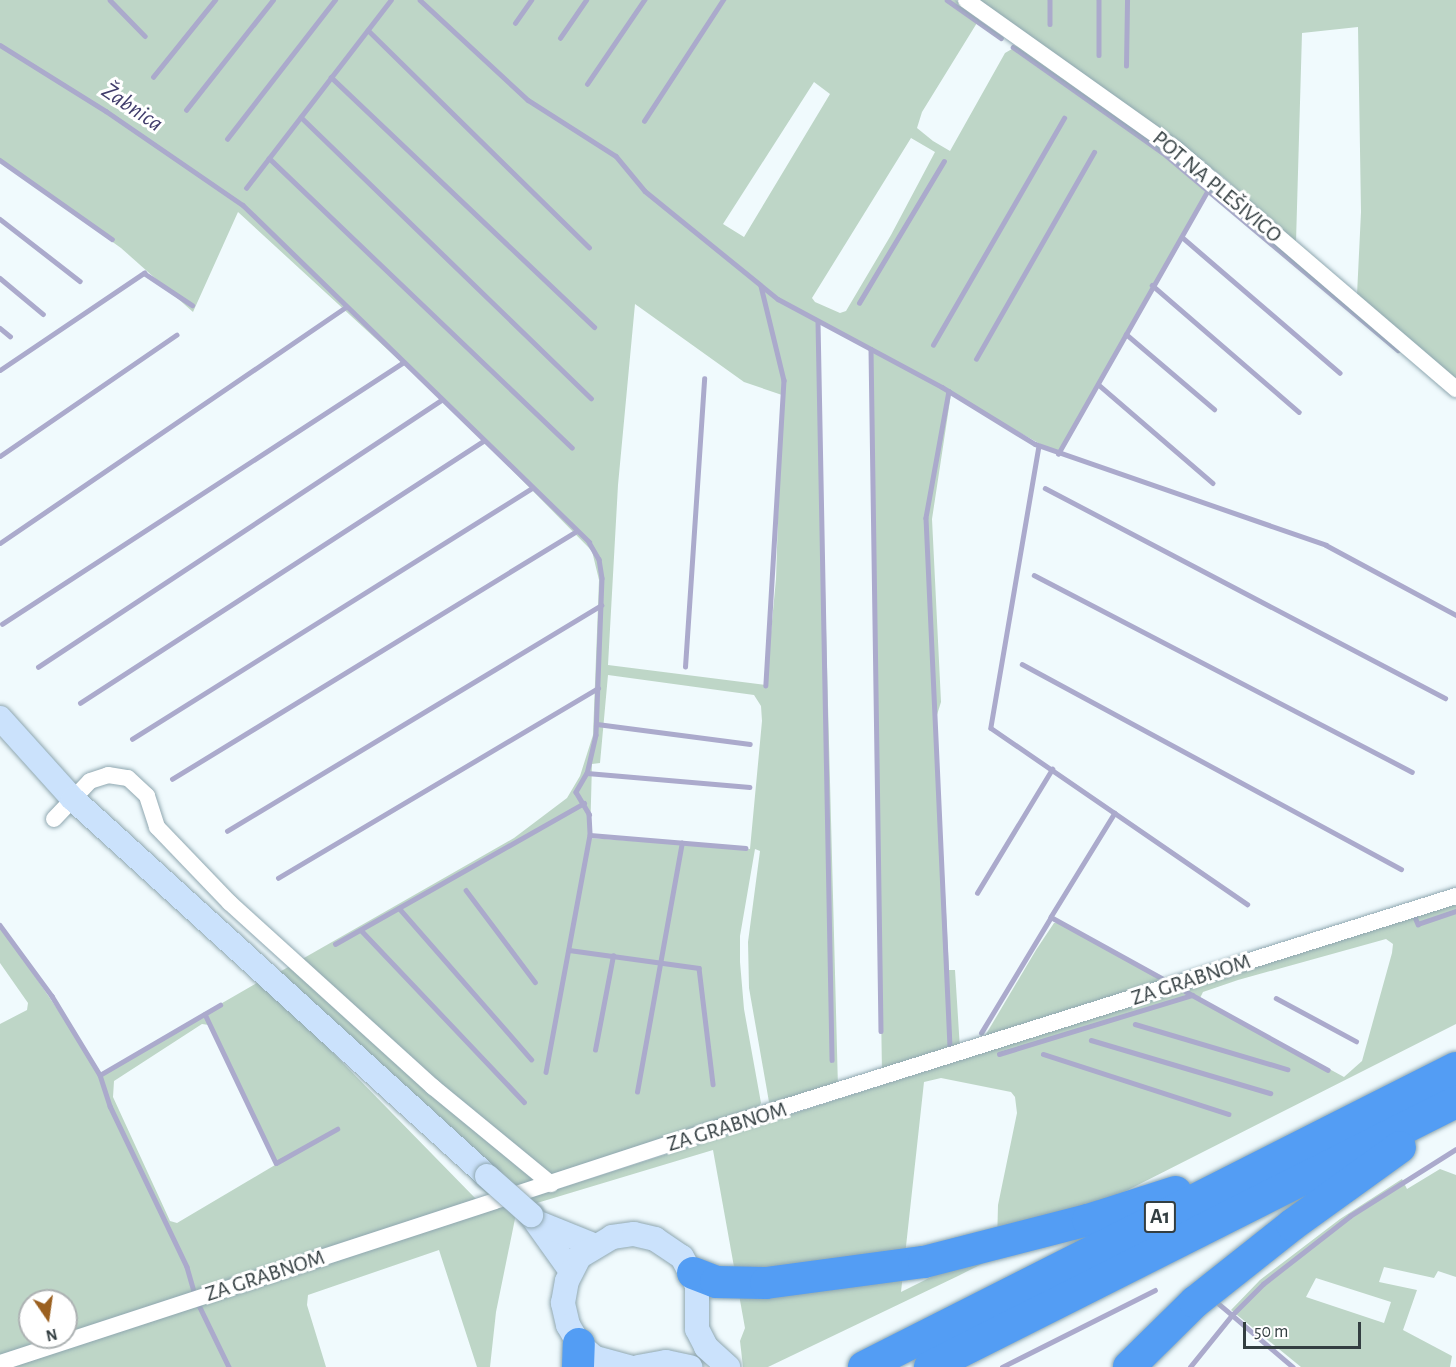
<!DOCTYPE html>
<meta charset="utf-8">
<style>
body{margin:0}
#map{position:relative;width:1456px;height:1367px;overflow:hidden;background:#f0fafd;font-family:"Alegreya Sans",sans-serif}
div>[style]{position:absolute}
.green>*{inset:0;background:#bed6c7}
.stream>*{height:4.5px;margin:-2.25px;padding:0 2.25px;transform-origin:2.25px;border-radius:2.25px;background:#abaacc}
.roads{filter:drop-shadow(0 0 2px #8fa7b0) drop-shadow(0 0 2px #8fa7b0)}
.street>*{height:16px;margin:-8px;padding:0 8px;transform-origin:8px;border-radius:8px;background:#fff}
.secondary>*{height:24px;margin:-12px;padding:0 12px;transform-origin:12px;border-radius:12px;background:#cbe2fc}
.highway>*{height:32px;margin:-16px;padding:0 16px;transform-origin:16px;border-radius:16px;background:#539df4}
.bridges{filter:drop-shadow(0 0 2px #8fa7b0) drop-shadow(0 0 2px #8fa7b0)}
.secondary-bridge>*{height:24px;margin:-12px;padding:0 12px;transform-origin:12px;border-radius:12px;background:#cbe2fc}
span{translate:-50% -50%;white-space:nowrap;text-align:center;line-height:1.15;-webkit-text-stroke:6px #fff;paint-order:stroke}
.shield-label span{padding:2px 4px;background:#fff;border:2px solid;border-radius:4px;-webkit-text-stroke-width:0}
.shield-label{font-size:21px;color:#333e41;font-weight:700}
.street-label{font-size:22px;color:#333e41}
.water-label{font-size:24px;color:#413d6c;font-style:italic}
.north{position:absolute;left:18px;top:1289px;width:60px;height:60px;box-sizing:border-box;background:#fff;border:2px solid #adb2b3;border-radius:50%;rotate:167deg;font-size:16px;font-weight:700;line-height:24px;text-align:center;color:#333e41}
.north::after{content:'';display:block;margin:auto;width:21px;height:27px;background:#9b6020;clip-path:polygon(50% 0,100% 100%,50% 72%,0 100%)}
.scale{position:absolute;left:1243px;top:1322px;width:118px;height:27px;box-sizing:border-box;border:3px solid #333e41;border-top:0;padding-left:8px;font-size:18px;line-height:21px;white-space:nowrap;color:#333e41;-webkit-text-stroke:4px #fff;paint-order:stroke}
</style>
<div id="map">
<div class="green">
<i style="clip-path:polygon(evenodd,0 0,956px 0,980px 18px,922px 112px,917px 128px,933px 141px,950px 151px,1005px 53px,1019px 45px,1153px 141px,1208px 190px,1058px 454px,951px 394px,932px 519px,941px 702px,936px 718px,949px 970px,955px 970px,960px 1049px,882px 1074px,871px 351px,818px 321px,838px 1088px,776px 1107px,769px 1102px,749px 988px,748px 942px,760px 851px,755px 849px,740px 936px,740px 962px,744px 1009px,761px 1103px,755px 1113px,490px 1197px,269px 978px,514px 838px,567px 798px,580px 776px,593px 735px,599px 580px,592px 551px,450px 407px,238px 212px,193px 312px,121px 248px,0 162px,0 0,814px 82px,830px 94px,744px 237px,723px 224px,814px 82px,0 0,911px 138px,935px 152px,891px 235px,846px 311px,840px 313px,815px 302px,812px 298px,911px 138px,0 0,635px 304px,744px 382px,782px 395px,776px 579px,766px 685px,608px 665px,618px 485px,635px 304px,0 0,608px 675px,754px 695px,761px 706px,762px 721px,750px 849px,590px 838px,592px 764px,600px 763px,608px 675px)"></i>
<i style="clip-path:polygon(979px 0,1456px 0,1456px 379px,1357px 295px,1361px 212px,1358px 27px,1302px 33px,1296px 242px,1222px 176px)"></i>
<i style="clip-path:polygon(evenodd,1456px 901px,1456px 1024px,958px 1276px,768px 1367px,743px 1367px,740px 1341px,745px 1328px,713px 1150px,517px 1209px,496px 1312px,490px 1367px,477px 1367px,439px 1250px,308px 1295px,307px 1305px,326px 1367px,3px 1367px,1456px 901px,1386px 939px,1393px 944px,1392px 953px,1362px 1061px,1344px 1077px,1200px 998px,1203px 992px,1238px 980px,1386px 939px,1456px 901px,941px 1078px,1011px 1092px,1015px 1097px,1017px 1113px,998px 1205px,997px 1244px,901px 1292px,924px 1082px,941px 1078px)"></i>
<i style="clip-path:polygon(1059px 922px,1170px 981px,982px 1041px,1036px 950px,1054px 923px)"></i>
<i style="clip-path:polygon(evenodd,0 925px,101px 1073px,262px 980px,476px 1199px,66px 1335px,66px 1301px,30px 1301px,30px 1337px,59px 1337px,0 1355px,0 1024px,27px 1010px,28px 1003px,0 963px,0 925px,202px 1024px,209px 1025px,244px 1093px,275px 1165px,177px 1223px,170px 1221px,113px 1097px,114px 1081px,202px 1024px)"></i>
<i style="clip-path:polygon(evenodd,1440px 1169px,1456px 1175px,1456px 1277px,1438px 1271px,1434px 1278px,1384px 1267px,1379px 1282px,1417px 1290px,1403px 1330px,1452px 1356px,1450px 1367px,1301px 1367px,1231px 1310px,1260px 1280px,1340px 1219px,1402px 1179px,1407px 1189px,1440px 1169px,1316px 1278px,1391px 1302px,1384px 1323px,1306px 1297px,1316px 1278px)"></i>
</div>
<div class="stream">
<i style="left:110px;top:0;width:50px;rotate:45.8deg"></i>
<i style="left:420px;top:0;width:147px;rotate:42.8deg"></i>
<i style="left:528px;top:100px;width:104px;rotate:32.5deg"></i>
<i style="left:616px;top:156px;width:45px;rotate:50.4deg"></i>
<i style="left:645px;top:191px;width:171px;rotate:39.1deg"></i>
<i style="left:778px;top:299px;width:186px;rotate:28.2deg"></i>
<i style="left:942px;top:387px;width:109px;rotate:31.5deg"></i>
<i style="left:1035px;top:444px;width:308px;rotate:19.1deg"></i>
<i style="left:1326px;top:545px;width:148px;rotate:28.3deg"></i>
<i style="left:947px;top:0;width:66px;rotate:35.1deg"></i>
<i style="left:1050px;top:0;width:24px;rotate:90deg"></i>
<i style="left:1099px;top:0;width:55px;rotate:90deg"></i>
<i style="left:515px;top:23px;width:28px;rotate:-55deg"></i>
<i style="left:368px;top:30px;width:310px;rotate:44.5deg"></i>
<i style="left:560px;top:38px;width:46px;rotate:-55.6deg"></i>
<i style="left:0;top:45px;width:125px;rotate:31.9deg"></i>
<i style="left:106px;top:111px;width:166px;rotate:34.5deg"></i>
<i style="left:243px;top:205px;width:483px;rotate:44.2deg"></i>
<i style="left:589px;top:542px;width:20px;rotate:60deg"></i>
<i style="left:599px;top:559px;width:19px;rotate:81deg"></i>
<i style="left:602px;top:578px;width:157px;rotate:92.2deg"></i>
<i style="left:596px;top:735px;width:39px;rotate:103deg"></i>
<i style="left:587px;top:773px;width:22px;rotate:120deg"></i>
<i style="left:576px;top:792px;width:26px;rotate:59deg"></i>
<i style="left:589px;top:814px;width:21px;rotate:87deg"></i>
<i style="left:590px;top:835px;width:241px;rotate:100.5deg"></i>
<i style="left:1013px;top:47px;width:182px;rotate:35.2deg"></i>
<i style="left:1162px;top:152px;width:308px;rotate:40deg"></i>
<i style="left:1126px;top:66px;width:66px;rotate:-89.1deg"></i>
<i style="left:153px;top:77px;width:99px;rotate:-51.2deg"></i>
<i style="left:331px;top:77px;width:363px;rotate:43.5deg"></i>
<i style="left:587px;top:84px;width:102px;rotate:-55.8deg"></i>
<i style="left:186px;top:110px;width:140px;rotate:-51.7deg"></i>
<i style="left:301px;top:117px;width:404px;rotate:44.1deg"></i>
<i style="left:644px;top:121px;width:145px;rotate:-56.9deg"></i>
<i style="left:227px;top:139px;width:176px;rotate:-52.2deg"></i>
<i style="left:269px;top:158px;width:419px;rotate:43.7deg"></i>
<i style="left:0;top:160px;width:137px;rotate:35.2deg"></i>
<i style="left:246px;top:188px;width:237px;rotate:-52.4deg"></i>
<i style="left:0;top:219px;width:101px;rotate:37.8deg"></i>
<i style="left:1182px;top:237px;width:208px;rotate:40.7deg"></i>
<i style="left:0;top:278px;width:56px;rotate:39.9deg"></i>
<i style="left:1152px;top:285px;width:194px;rotate:40.8deg"></i>
<i style="left:761px;top:286px;width:97px;rotate:76.3deg"></i>
<i style="left:784px;top:380px;width:306px;rotate:93.4deg"></i>
<i style="left:859px;top:303px;width:165px;rotate:-59.1deg"></i>
<i style="left:818px;top:321px;width:739px;rotate:88.91deg"></i>
<i style="left:0;top:328px;width:13px;rotate:39deg"></i>
<i style="left:1126px;top:334px;width:116px;rotate:40.4deg"></i>
<i style="left:933px;top:345px;width:262px;rotate:-60deg"></i>
<i style="left:871px;top:349px;width:682px;rotate:89.16deg"></i>
<i style="left:976px;top:359px;width:238px;rotate:-60.3deg"></i>
<i style="left:0;top:370px;width:174px;rotate:-34deg"></i>
<i style="left:144px;top:273px;width:58px;rotate:33.7deg"></i>
<i style="left:1099px;top:385px;width:150px;rotate:40.7deg"></i>
<i style="left:949px;top:391px;width:129px;rotate:100.3deg"></i>
<i style="left:926px;top:518px;width:530px;rotate:87.4deg"></i>
<i style="left:1039px;top:446px;width:286px;rotate:99.7deg"></i>
<i style="left:991px;top:728px;width:311px;rotate:34.5deg"></i>
<i style="left:1058px;top:454px;width:304px;rotate:-60.4deg"></i>
<i style="left:0;top:456px;width:214px;rotate:-34.5deg"></i>
<i style="left:1045px;top:488px;width:452px;rotate:27.7deg"></i>
<i style="left:0;top:543px;width:419px;rotate:-34.3deg"></i>
<i style="left:1034px;top:575px;width:426px;rotate:27.5deg"></i>
<i style="left:2px;top:624px;width:478px;rotate:-33.1deg"></i>
<i style="left:1022px;top:664px;width:431px;rotate:28.4deg"></i>
<i style="left:38px;top:667px;width:482px;rotate:-33.5deg"></i>
<i style="left:685px;top:667px;width:289px;rotate:-86.2deg"></i>
<i style="left:80px;top:703px;width:481px;rotate:-33deg"></i>
<i style="left:597px;top:724px;width:154px;rotate:7.4deg"></i>
<i style="left:132px;top:739px;width:471px;rotate:-32.1deg"></i>
<i style="left:587px;top:773px;width:163px;rotate:4.9deg"></i>
<i style="left:172px;top:779px;width:473px;rotate:-31.5deg"></i>
<i style="left:1115px;top:813px;width:122px;rotate:121.6deg"></i>
<i style="left:1051px;top:917px;width:130px;rotate:28.9deg"></i>
<i style="left:227px;top:831px;width:437px;rotate:-31.1deg"></i>
<i style="left:590px;top:835px;width:156px;rotate:4.8deg"></i>
<i style="left:278px;top:878px;width:372px;rotate:-30.7deg"></i>
<i style="left:466px;top:890px;width:115px;rotate:53.1deg"></i>
<i style="left:977px;top:893px;width:145px;rotate:-58.8deg"></i>
<i style="left:399px;top:908px;width:201px;rotate:48.8deg"></i>
<i style="left:1415px;top:917px;width:8px;rotate:67deg"></i>
<i style="left:1418px;top:924px;width:40px;rotate:-18.9deg"></i>
<i style="left:0;top:925px;width:88px;rotate:53.8deg"></i>
<i style="left:52px;top:996px;width:92px;rotate:58.7deg"></i>
<i style="left:100px;top:1075px;width:33px;rotate:72deg"></i>
<i style="left:110px;top:1106px;width:178px;rotate:64.4deg"></i>
<i style="left:187px;top:1267px;width:33px;rotate:74deg"></i>
<i style="left:196px;top:1299px;width:76px;rotate:64.1deg"></i>
<i style="left:361px;top:930px;width:237px;rotate:46.5deg"></i>
<i style="left:335px;top:944px;width:286px;rotate:-29.5deg"></i>
<i style="left:569px;top:950px;width:131px;rotate:7.9deg"></i>
<i style="left:699px;top:968px;width:117px;rotate:83.1deg"></i>
<i style="left:1185px;top:991px;width:163px;rotate:28.9deg"></i>
<i style="left:1276px;top:998px;width:91px;rotate:28.3deg"></i>
<i style="left:205px;top:1014px;width:165px;rotate:64.5deg"></i>
<i style="left:276px;top:1163px;width:70px;rotate:-29.1deg"></i>
<i style="left:1135px;top:1024px;width:159px;rotate:16.5deg"></i>
<i style="left:981px;top:1033px;width:135px;rotate:-58.9deg"></i>
<i style="left:1091px;top:1040px;width:187px;rotate:16.5deg"></i>
<i style="left:595px;top:1050px;width:96px;rotate:-79.2deg"></i>
<i style="left:999px;top:1054px;width:202px;rotate:-17deg"></i>
<i style="left:1043px;top:1054px;width:195px;rotate:17.9deg"></i>
<i style="left:100px;top:1075px;width:139px;rotate:-30.3deg"></i>
<i style="left:637px;top:1092px;width:253px;rotate:-79.8deg"></i>
<i style="left:1219px;top:1304px;width:17px;rotate:40deg"></i>
<i style="left:1232px;top:1315px;width:44px;rotate:-45deg"></i>
<i style="left:1263px;top:1284px;width:110px;rotate:-38deg"></i>
<i style="left:1350px;top:1216px;width:125px;rotate:-32.3deg"></i>
<i style="left:1002px;top:1367px;width:171px;rotate:-26.7deg"></i>
<i style="left:1190px;top:1367px;width:67px;rotate:-51.1deg"></i>
<i style="left:1232px;top:1315px;width:80px;rotate:40.4deg"></i>
</div>
<div class="roads">
<div class="street">
<i style="left:966px;top:0;width:257px;rotate:35.4deg"></i>
<i style="left:1176px;top:149px;width:369px;rotate:40.6deg"></i>
<i style="left:54px;top:819px;width:52px;rotate:-46.5deg"></i>
<i style="left:90px;top:781px;width:19px;rotate:-18deg"></i>
<i style="left:108px;top:775px;width:20px;rotate:9deg"></i>
<i style="left:128px;top:778px;width:26px;rotate:43deg"></i>
<i style="left:147px;top:796px;width:33px;rotate:72deg"></i>
<i style="left:157px;top:827px;width:105px;rotate:46.2deg"></i>
<i style="left:230px;top:903px;width:274px;rotate:42.2deg"></i>
<i style="left:433px;top:1087px;width:153px;rotate:39.4deg"></i>
<i style="left:0;top:1363px;width:755px;rotate:-18.12deg"></i>
<i style="left:718px;top:1128px;width:774px;rotate:-17.45deg"></i>
</div>
<div class="secondary">
<i style="left:0;top:718px;width:109px;rotate:48deg"></i>
<i style="left:73px;top:799px;width:560px;rotate:42.32deg"></i>
<i style="left:531px;top:1215px;width:69px;rotate:54.5deg"></i>
<i style="left:541px;top:1224px;width:56px;rotate:22deg"></i>
<i style="left:629px;top:1367px;width:35px;rotate:-165deg"></i>
<i style="left:595px;top:1358px;width:21px;rotate:-139deg"></i>
<i style="left:579px;top:1344px;width:22px;rotate:-120deg"></i>
<i style="left:568px;top:1325px;width:23px;rotate:-103deg"></i>
<i style="left:563px;top:1303px;width:22px;rotate:-80deg"></i>
<i style="left:567px;top:1281px;width:27px;rotate:-63deg"></i>
<i style="left:579px;top:1257px;width:39px;rotate:-31deg"></i>
<i style="left:612px;top:1237px;width:22px;rotate:-8deg"></i>
<i style="left:634px;top:1234px;width:22px;rotate:13deg"></i>
<i style="left:655px;top:1239px;width:32px;rotate:34deg"></i>
<i style="left:682px;top:1257px;width:32px;rotate:62deg"></i>
<i style="left:697px;top:1285px;width:44px;rotate:90deg"></i>
<i style="left:697px;top:1329px;width:20px;rotate:63deg"></i>
<i style="left:706px;top:1347px;width:30px;rotate:42deg"></i>
<i style="left:638px;top:1367px;width:28px;rotate:-10deg"></i>
<i style="left:666px;top:1362px;width:25px;rotate:12deg"></i>
</div>
<div class="highway">
<i style="left:693px;top:1273px;width:25px;rotate:21deg"></i>
<i style="left:716px;top:1282px;width:50px;rotate:1.1deg"></i>
<i style="left:766px;top:1283px;width:159px;rotate:-7.6deg"></i>
<i style="left:924px;top:1262px;width:169px;rotate:-14.4deg"></i>
<i style="left:1088px;top:1220px;width:92px;rotate:-17.7deg"></i>
<i style="left:578px;top:1367px;width:23px;rotate:-88deg"></i>
<i style="left:864px;top:1367px;width:663px;rotate:-26.8deg"></i>
<i style="left:930px;top:1367px;width:589px;rotate:-26.74deg"></i>
<i style="left:1129px;top:1367px;width:93px;rotate:-44.6deg"></i>
<i style="left:1195px;top:1302px;width:124px;rotate:-38.4deg"></i>
<i style="left:1292px;top:1225px;width:133px;rotate:-35.8deg"></i>
</div>
</div>
<div class="bridges">
<div class="secondary-bridge">
<i style="left:487px;top:1176px;width:59px;rotate:41.6deg"></i>
</div>
</div>
<div class="shield-label">
<span style="left:1160px;top:1217px">A1</span>
</div>
<div class="street-label">
<span style="left:1217px;top:187px;rotate:40deg">POT NA PLEŠIVICO</span>
<span style="left:1191px;top:980px;rotate:-18deg">ZA GRABNOM</span>
<span style="left:727px;top:1127px;rotate:-17deg">ZA GRABNOM</span>
<span style="left:265px;top:1276px;rotate:-18deg">ZA GRABNOM</span>
</div>
<div class="water-label">
<span style="left:132px;top:108px;rotate:34deg">Žabnica</span>
</div>
<div class="north">N</div>
<div class="scale">50 m</div>
</div>
